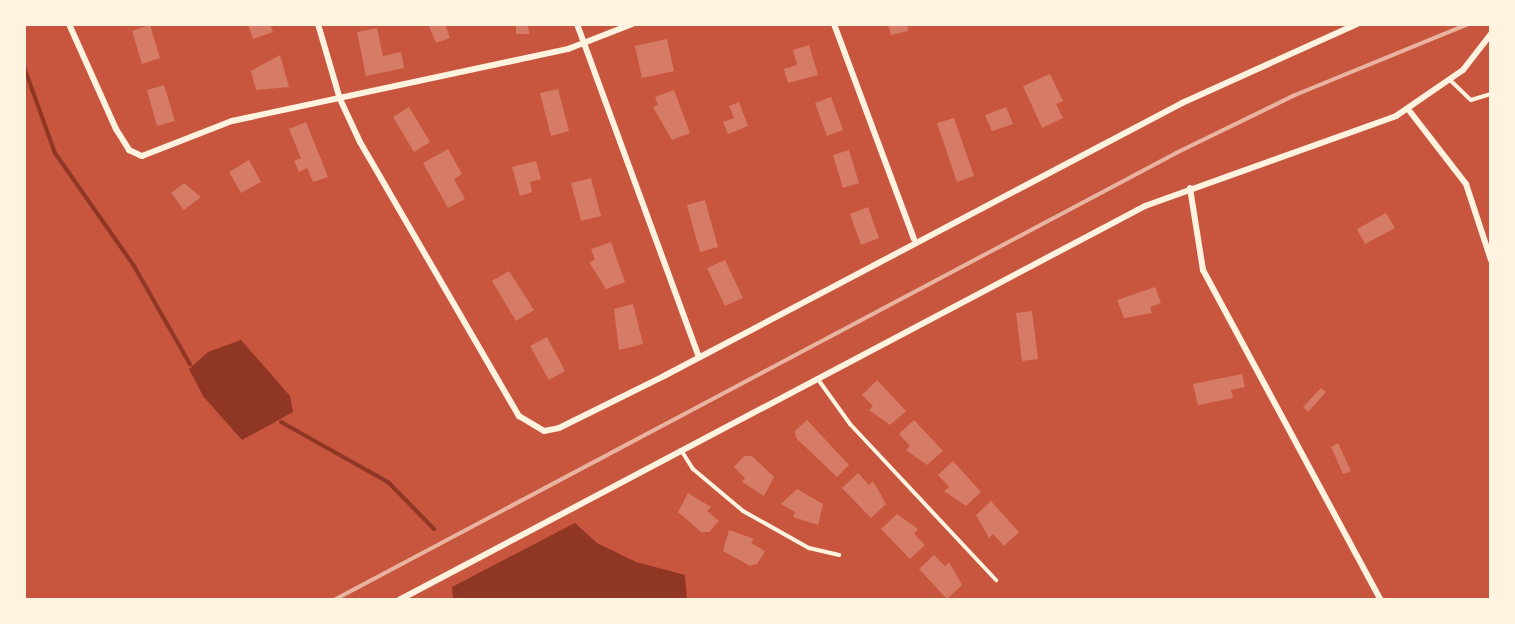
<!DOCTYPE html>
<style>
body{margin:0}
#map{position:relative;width:1515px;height:624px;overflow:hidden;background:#c8553d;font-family:"Source Serif 4",serif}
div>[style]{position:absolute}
.water>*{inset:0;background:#8f3625}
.stream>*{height:4px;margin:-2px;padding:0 2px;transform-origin:2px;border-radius:2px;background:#8f3625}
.building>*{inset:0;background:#d67c66}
.service>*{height:4px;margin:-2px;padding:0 2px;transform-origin:2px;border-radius:2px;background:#fff3e0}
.minor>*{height:6px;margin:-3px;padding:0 3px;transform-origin:3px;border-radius:3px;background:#fff3e0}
.rail>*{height:4px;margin:-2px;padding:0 2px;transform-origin:2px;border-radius:2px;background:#e9b49f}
span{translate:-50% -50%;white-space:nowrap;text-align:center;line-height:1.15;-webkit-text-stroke:4.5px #fff3e0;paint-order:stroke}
.frame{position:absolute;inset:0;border:26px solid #fff3e0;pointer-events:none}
</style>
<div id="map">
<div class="water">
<i style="clip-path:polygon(241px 340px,290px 396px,293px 412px,242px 440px,203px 396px,189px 369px,208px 352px)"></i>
<i style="clip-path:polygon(575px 523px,597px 543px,636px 562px,685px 575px,687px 600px,453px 600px,452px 587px)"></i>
</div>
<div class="stream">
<i style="left:24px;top:67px;width:91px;rotate:70.2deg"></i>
<i style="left:55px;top:153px;width:138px;rotate:55deg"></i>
<i style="left:134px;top:266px;width:113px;rotate:60.3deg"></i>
<i style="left:281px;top:422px;width:123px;rotate:29.3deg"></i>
<i style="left:388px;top:482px;width:66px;rotate:45.6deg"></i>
</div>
<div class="building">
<i style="clip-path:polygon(248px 24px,270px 24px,273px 32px,253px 39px)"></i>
<i style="clip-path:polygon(428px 24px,445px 24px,450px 38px,436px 43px)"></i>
<i style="clip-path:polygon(516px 24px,528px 24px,529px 34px,516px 34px)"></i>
<i style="clip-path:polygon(888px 24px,907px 24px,908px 31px,891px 35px)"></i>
<i style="clip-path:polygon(150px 25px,160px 58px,142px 64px,132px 31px)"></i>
<i style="clip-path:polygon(377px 28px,383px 56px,401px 52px,404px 68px,366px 76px,357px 32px)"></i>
<i style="clip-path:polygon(667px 39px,674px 71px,642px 78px,635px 46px)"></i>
<i style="clip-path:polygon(809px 45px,818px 75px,788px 83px,784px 69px,797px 65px,793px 50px)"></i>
<i style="clip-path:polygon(280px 55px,289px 87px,256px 90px,251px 71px)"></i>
<i style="clip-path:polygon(1050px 74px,1063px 101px,1056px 104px,1063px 118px,1042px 128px,1023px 86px)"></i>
<i style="clip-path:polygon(164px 85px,175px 121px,157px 126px,147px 90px)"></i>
<i style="clip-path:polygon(558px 89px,569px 131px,551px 136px,540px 93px)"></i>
<i style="clip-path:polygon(674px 90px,690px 133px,672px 140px,653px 107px,658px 105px,655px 97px)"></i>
<i style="clip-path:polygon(831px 97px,843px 130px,827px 136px,815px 103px)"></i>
<i style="clip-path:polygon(739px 102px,748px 126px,728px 134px,723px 122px,734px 118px,729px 106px)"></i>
<i style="clip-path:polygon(409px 107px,430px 142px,414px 152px,393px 117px)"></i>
<i style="clip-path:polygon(1006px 107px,1013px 124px,992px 131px,985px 115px)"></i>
<i style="clip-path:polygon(954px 118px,974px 176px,957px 182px,937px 123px)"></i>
<i style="clip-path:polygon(306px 122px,328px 177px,313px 182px,307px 168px,299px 172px,294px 161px,301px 158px,289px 129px)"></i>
<i style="clip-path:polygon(448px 149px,462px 174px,454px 179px,465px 199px,448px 208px,423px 163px)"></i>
<i style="clip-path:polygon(849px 150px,859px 183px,843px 188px,833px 155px)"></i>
<i style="clip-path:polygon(249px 160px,261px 182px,241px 193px,229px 172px)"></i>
<i style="clip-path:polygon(536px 161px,541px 179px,530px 182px,532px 192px,520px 196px,512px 167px)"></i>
<i style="clip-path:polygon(591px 178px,601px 216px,581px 221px,571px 183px)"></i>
<i style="clip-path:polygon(184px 183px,201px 197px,184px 210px,171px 193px)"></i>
<i style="clip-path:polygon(705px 200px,718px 247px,700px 252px,687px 205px)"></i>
<i style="clip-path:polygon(868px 207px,879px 238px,861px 245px,850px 214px)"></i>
<i style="clip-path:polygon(1386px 213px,1395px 228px,1365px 244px,1357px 229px)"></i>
<i style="clip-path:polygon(611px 242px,625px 282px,606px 289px,589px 262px,595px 260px,591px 249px)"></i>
<i style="clip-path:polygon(725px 260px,743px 298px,725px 306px,707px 268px)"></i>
<i style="clip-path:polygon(509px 271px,534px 310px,516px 321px,492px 281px)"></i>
<i style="clip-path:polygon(1155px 287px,1161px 303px,1150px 307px,1152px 313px,1124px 318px,1117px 300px)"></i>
<i style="clip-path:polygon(633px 304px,643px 344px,619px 350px,614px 309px)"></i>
<i style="clip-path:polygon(1032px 311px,1038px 359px,1022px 361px,1016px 313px)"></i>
<i style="clip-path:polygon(547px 337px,565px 371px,549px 380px,530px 346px)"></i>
<i style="clip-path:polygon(1242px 374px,1245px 387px,1231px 390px,1233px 398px,1198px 405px,1193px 384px)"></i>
<i style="clip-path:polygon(877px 380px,906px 411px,890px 425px,869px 410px,873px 406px,862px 395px)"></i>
<i style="clip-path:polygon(1321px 388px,1326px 392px,1308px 412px,1303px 407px)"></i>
<i style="clip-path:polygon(807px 420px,849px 465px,837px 477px,796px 438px,795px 431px)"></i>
<i style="clip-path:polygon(914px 420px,943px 451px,927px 465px,906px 450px,910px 446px,899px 434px)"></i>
<i style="clip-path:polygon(1338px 443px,1351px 471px,1343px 474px,1331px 447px)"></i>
<i style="clip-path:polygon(744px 456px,752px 456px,774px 477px,764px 496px,742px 482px,745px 478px,734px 467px)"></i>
<i style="clip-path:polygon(953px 461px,981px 492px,966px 506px,944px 491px,949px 487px,938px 475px)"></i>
<i style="clip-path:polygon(858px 473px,869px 485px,873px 481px,886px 504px,871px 518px,842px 488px)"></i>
<i style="clip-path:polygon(797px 489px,823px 504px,818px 525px,793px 517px,795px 512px,781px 504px)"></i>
<i style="clip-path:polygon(688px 493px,711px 507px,707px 511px,719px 521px,709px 532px,701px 532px,678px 512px)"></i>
<i style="clip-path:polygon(991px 501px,1019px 532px,1004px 546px,993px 534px,989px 538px,976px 515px)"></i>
<i style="clip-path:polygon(897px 514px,918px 529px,914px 534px,925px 545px,910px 559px,881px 529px)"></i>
<i style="clip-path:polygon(729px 530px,754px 539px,751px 543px,765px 551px,757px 564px,750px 566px,723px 551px)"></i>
<i style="clip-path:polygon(934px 555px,945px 566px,949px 562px,962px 585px,947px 599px,919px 569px)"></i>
</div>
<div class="service">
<i style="left:1450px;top:80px;width:29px;rotate:44deg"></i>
<i style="left:1471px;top:100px;width:21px;rotate:-17deg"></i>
<i style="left:817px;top:378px;width:57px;rotate:54.3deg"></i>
<i style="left:850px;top:424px;width:214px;rotate:46.9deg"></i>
<i style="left:681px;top:450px;width:22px;rotate:58deg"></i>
<i style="left:693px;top:469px;width:65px;rotate:40deg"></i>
<i style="left:743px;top:511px;width:76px;rotate:29.3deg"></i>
<i style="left:809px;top:548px;width:31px;rotate:13deg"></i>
</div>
<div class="minor">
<i style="left:69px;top:24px;width:115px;rotate:65.9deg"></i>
<i style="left:116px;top:129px;width:25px;rotate:58deg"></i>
<i style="left:129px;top:150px;width:14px;rotate:25deg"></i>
<i style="left:142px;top:156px;width:97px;rotate:-21.3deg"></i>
<i style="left:232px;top:121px;width:344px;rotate:-12.1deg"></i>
<i style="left:568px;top:49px;width:69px;rotate:-21.3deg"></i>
<i style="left:318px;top:24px;width:78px;rotate:73.7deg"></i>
<i style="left:340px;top:99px;width:47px;rotate:65.1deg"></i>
<i style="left:360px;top:142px;width:317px;rotate:59.9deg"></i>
<i style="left:519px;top:416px;width:29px;rotate:31deg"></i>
<i style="left:544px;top:431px;width:15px;rotate:-11deg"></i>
<i style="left:559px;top:428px;width:117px;rotate:-26.3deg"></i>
<i style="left:664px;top:376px;width:586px;rotate:-27.79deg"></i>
<i style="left:1182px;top:103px;width:192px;rotate:-24.3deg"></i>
<i style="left:577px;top:24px;width:352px;rotate:69.9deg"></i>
<i style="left:834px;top:24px;width:229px;rotate:69.6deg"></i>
<i style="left:1408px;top:109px;width:95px;rotate:52.3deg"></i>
<i style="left:1466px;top:184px;width:80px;rotate:71.8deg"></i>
<i style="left:1190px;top:188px;width:83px;rotate:81deg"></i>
<i style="left:1203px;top:270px;width:375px;rotate:61.7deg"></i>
<i style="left:399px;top:600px;width:844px;rotate:-27.84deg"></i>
<i style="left:1145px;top:206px;width:267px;rotate:-19.7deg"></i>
<i style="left:1396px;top:116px;width:81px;rotate:-34.5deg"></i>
<i style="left:1463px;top:70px;width:46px;rotate:-52.1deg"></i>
</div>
<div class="rail">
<i style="left:334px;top:600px;width:953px;rotate:-27.96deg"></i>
<i style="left:1176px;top:153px;width:132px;rotate:-26deg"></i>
<i style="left:1295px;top:95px;width:187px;rotate:-22.3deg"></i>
</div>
<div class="frame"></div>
</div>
